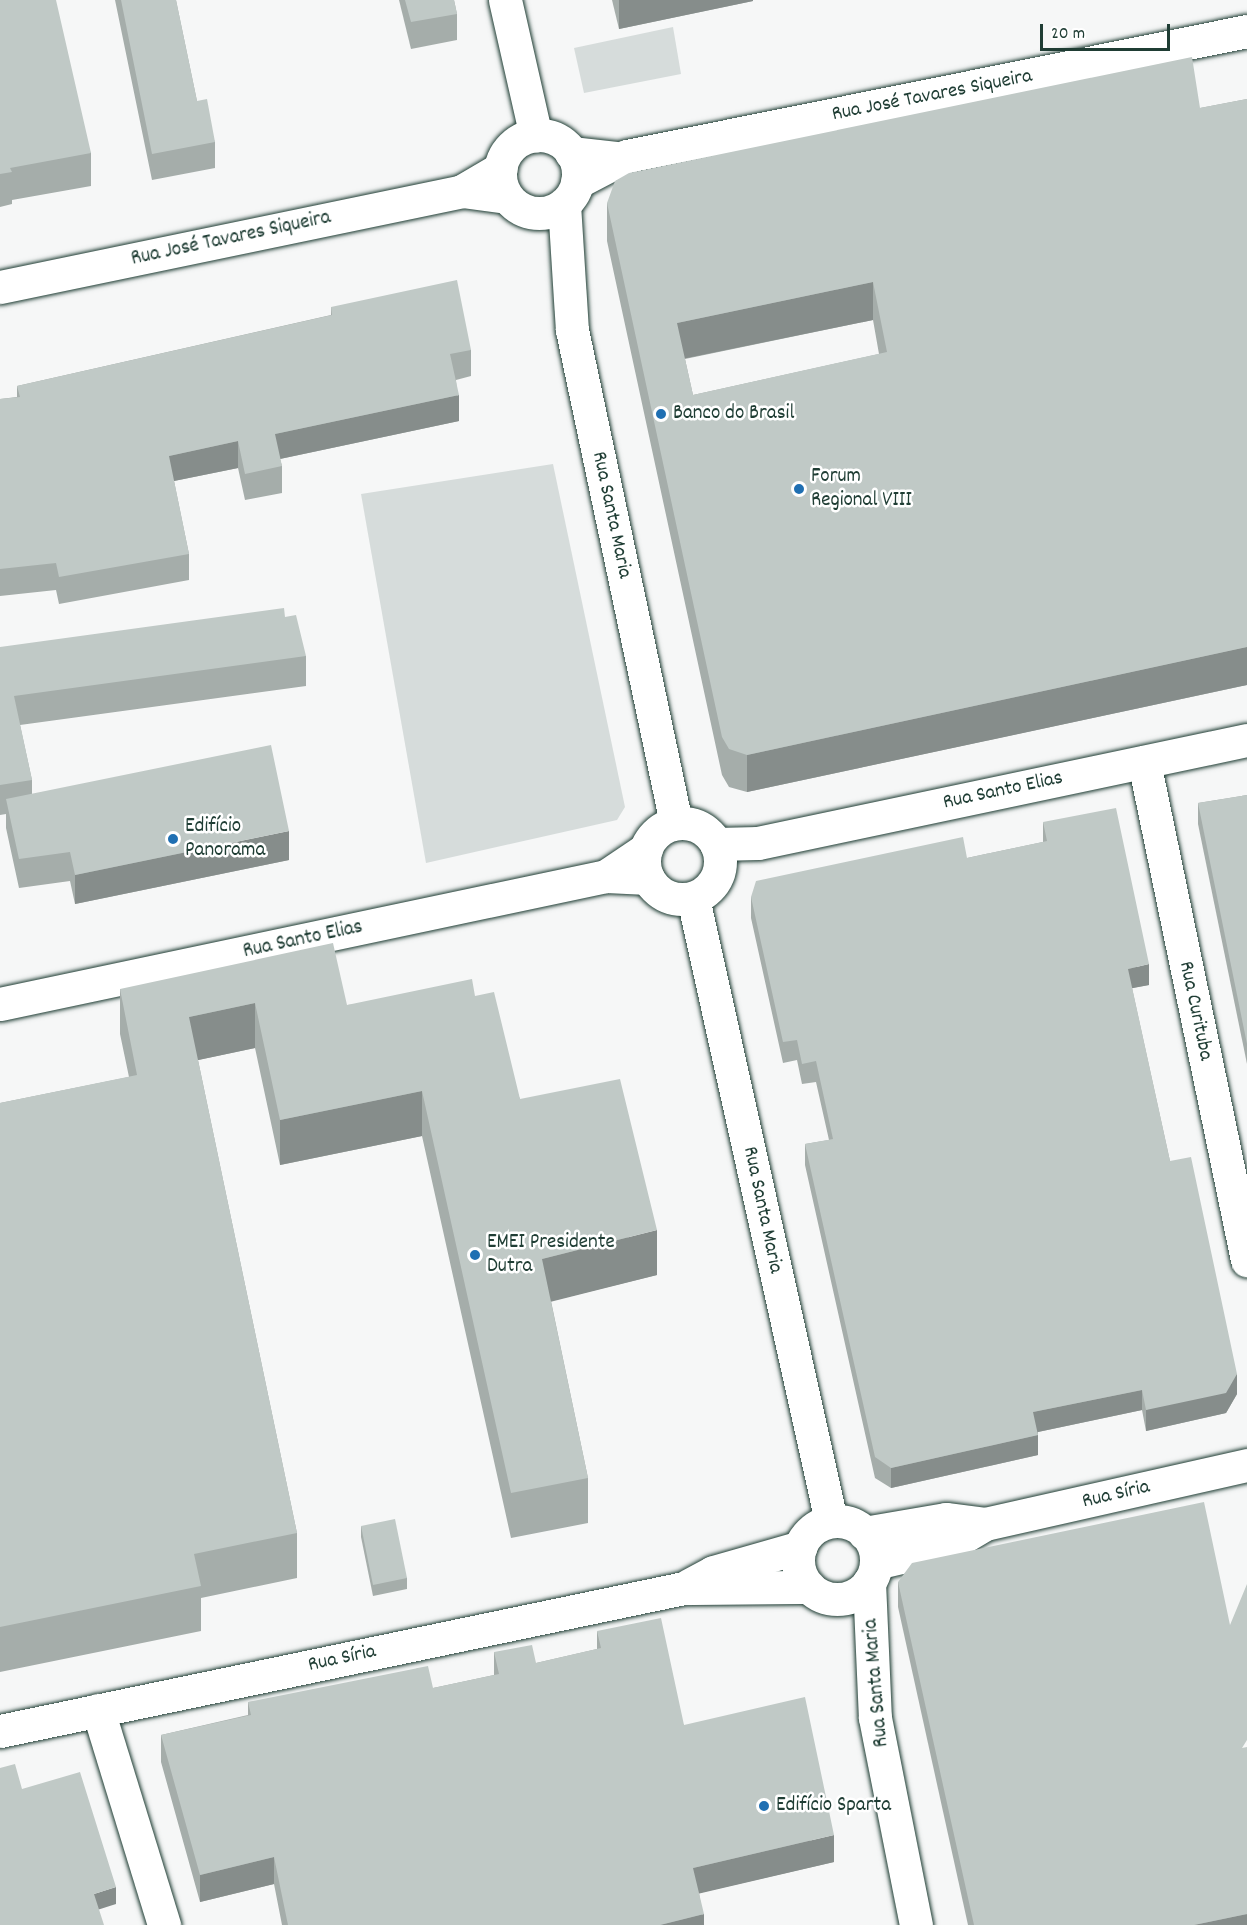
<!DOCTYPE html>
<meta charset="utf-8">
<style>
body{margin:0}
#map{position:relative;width:1247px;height:1925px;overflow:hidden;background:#f6f7f7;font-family:Dekko,sans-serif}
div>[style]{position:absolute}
.green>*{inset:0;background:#d6dcdb}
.roads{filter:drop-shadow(0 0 2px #1f3d34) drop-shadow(0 0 2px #1f3d34)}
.street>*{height:33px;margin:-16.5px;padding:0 16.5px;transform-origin:16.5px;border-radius:16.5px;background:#fff}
.secondary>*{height:33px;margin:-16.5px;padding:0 16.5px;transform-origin:16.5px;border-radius:16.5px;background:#fff}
.secondary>.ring{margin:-16.5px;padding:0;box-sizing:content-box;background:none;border:33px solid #fff;border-radius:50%}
.wall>*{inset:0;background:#a5adaa}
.shaded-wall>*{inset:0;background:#868d8b}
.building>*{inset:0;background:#c0c9c6}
.dots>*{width:16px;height:16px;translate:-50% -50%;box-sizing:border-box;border:3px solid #fff;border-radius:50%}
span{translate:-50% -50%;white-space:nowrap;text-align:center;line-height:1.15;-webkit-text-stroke:5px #fff;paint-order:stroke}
.street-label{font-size:21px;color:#1f3d34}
.poi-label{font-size:21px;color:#1f3d34}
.left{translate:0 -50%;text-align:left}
.scale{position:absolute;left:1040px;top:24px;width:130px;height:27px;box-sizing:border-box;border:3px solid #1f3d34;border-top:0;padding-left:8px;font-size:18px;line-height:21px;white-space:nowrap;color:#1f3d34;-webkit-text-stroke:4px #fff;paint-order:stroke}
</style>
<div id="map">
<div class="green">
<i style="clip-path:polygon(673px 27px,681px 74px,584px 93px,574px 48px)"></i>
<i style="clip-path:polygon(553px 464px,625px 807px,617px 820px,426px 863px,361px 494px)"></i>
</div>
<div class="roads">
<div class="street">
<i style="left:571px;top:153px;width:45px;rotate:6.3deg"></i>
<i style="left:577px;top:182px;width:56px;rotate:-27.5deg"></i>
<i style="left:627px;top:156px;width:632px;rotate:-11.4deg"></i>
<i style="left:462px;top:191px;width:45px;rotate:7.6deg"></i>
<i style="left:0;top:287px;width:472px;rotate:-11.7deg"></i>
<i style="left:462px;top:191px;width:45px;rotate:-30.5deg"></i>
<i style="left:1144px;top:762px;width:509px;rotate:78.31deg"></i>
<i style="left:716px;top:844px;width:42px;rotate:-1.4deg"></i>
<i style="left:758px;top:843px;width:500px;rotate:-11.9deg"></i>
<i style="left:606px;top:876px;width:48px;rotate:-34deg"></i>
<i style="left:0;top:1004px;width:619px;rotate:-11.93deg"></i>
<i style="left:606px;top:876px;width:42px;rotate:2.7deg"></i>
<i style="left:864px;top:1533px;width:83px;rotate:-9.7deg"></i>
<i style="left:946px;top:1519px;width:39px;rotate:7deg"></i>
<i style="left:876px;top:1563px;width:74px;rotate:-13.3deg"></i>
<i style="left:948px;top:1546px;width:43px;rotate:-30.7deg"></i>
<i style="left:985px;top:1524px;width:269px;rotate:-12.7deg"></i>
<i style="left:689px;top:1585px;width:27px;rotate:-28deg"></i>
<i style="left:713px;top:1572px;width:91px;rotate:-15.9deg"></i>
<i style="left:98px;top:1710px;width:225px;rotate:72.9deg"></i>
<i style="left:0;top:1731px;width:699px;rotate:-11.81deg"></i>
<i style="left:684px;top:1588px;width:125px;rotate:-0.5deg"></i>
</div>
<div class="secondary">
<i style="left:505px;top:0;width:139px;rotate:77.2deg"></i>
<i class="ring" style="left:500px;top:135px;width:45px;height:45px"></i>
<i style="left:564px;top:204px;width:126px;rotate:86.4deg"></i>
<i style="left:572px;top:330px;width:504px;rotate:78.09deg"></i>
<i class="ring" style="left:644px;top:823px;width:43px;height:43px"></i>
<i style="left:693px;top:898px;width:638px;rotate:77.51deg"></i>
<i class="ring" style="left:798px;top:1521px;width:45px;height:45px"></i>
<i style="left:869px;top:1582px;width:136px;rotate:87.5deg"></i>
<i style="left:875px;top:1718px;width:211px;rotate:78.8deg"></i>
</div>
</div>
<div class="wall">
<i style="clip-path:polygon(0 0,91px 153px,91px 186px,12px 200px,12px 204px,0 207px)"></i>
<i style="clip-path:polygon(115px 0,176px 0,197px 101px,215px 142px,215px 168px,152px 180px)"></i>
<i style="clip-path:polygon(399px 0,454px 0,457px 14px,457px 40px,411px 49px)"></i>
<i style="clip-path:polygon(612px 0,753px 0,753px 1px,619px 29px)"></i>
<i style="clip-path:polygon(evenodd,1247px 99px,1247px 685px,747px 792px,729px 787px,722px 775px,607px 241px,607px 203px,1200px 108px,1247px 99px,873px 320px,879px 354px,693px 395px,685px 359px,873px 320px)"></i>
<i style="clip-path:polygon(331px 307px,471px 350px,471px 376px,456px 380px,459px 421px,280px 459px,282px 466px,282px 493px,245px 500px,238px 468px,174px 481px,189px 554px,189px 580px,59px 604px,56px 590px,0 596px,0 399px,17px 397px,17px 386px,331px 315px)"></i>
<i style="clip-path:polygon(0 647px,306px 656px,306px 686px,20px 725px,32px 780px,32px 794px,289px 860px,75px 904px,70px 881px,19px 888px,6px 828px,6px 814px,0 815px)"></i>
<i style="clip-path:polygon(1247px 795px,1247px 1064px,1198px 824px,1198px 803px)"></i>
<i style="clip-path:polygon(1043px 822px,1149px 985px,1132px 988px,1170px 1161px,1237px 1394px,1226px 1413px,1146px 1431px,1142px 1410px,1038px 1432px,1038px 1455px,891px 1488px,875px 1478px,805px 1165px,805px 1144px,829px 1140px,816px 1082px,802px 1084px,797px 1060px,783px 1063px,751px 918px,751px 897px,967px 858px,1043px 842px)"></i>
<i style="clip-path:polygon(120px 989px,347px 1005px,475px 996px,520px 1099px,657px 1275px,551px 1301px,588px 1478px,588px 1523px,511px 1538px,422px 1136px,280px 1165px,255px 1048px,198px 1060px,297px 1533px,297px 1578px,201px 1598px,201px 1631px,0 1672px,0 1103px,129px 1077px,120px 1034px)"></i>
<i style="clip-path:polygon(361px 1526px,407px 1578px,407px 1589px,373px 1596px,361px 1537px)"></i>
<i style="clip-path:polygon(898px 1582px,1230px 1625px,1247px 1925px,968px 1925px,898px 1607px)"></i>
<i style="clip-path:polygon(597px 1631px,684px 1725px,834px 1862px,699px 1893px,704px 1925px,282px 1925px,274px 1884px,200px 1902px,161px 1762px,161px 1735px,248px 1715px,248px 1702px,433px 1688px,494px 1675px,494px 1652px,536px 1663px,597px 1649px)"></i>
</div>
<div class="shaded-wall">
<i style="clip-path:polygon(619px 0,753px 0,753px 1px,619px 29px)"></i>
<i style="clip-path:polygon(873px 282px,873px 320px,677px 360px,677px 323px)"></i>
<i style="clip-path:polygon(459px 395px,459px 421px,275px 460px,275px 434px)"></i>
<i style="clip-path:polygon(238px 441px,238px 468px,169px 482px,169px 456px)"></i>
<i style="clip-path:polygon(1247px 647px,1247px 685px,747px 792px,747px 755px)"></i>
<i style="clip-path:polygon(289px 831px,289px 860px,75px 904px,75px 875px)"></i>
<i style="clip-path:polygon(1149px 964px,1149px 985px,1128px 989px,1128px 969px)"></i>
<i style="clip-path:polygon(255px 1003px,255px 1048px,189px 1062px,189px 1017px)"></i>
<i style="clip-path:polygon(422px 1091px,422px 1136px,280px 1165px,280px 1120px)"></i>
<i style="clip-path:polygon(657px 1230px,657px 1275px,542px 1304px,542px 1259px)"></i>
<i style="clip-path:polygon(1237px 1374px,1237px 1394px,1226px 1413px,1146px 1431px,1146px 1410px)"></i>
<i style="clip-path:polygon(1142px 1390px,1142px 1410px,1033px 1433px,1033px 1412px)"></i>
<i style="clip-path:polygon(1038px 1435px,1038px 1455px,891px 1488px,891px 1468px)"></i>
<i style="clip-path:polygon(834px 1835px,834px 1862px,693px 1895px,693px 1868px)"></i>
<i style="clip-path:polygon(274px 1857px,274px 1884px,200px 1902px,200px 1875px)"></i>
<i style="clip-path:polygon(116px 1887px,116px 1904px,94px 1911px,94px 1894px)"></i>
<i style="clip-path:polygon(704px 1914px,704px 1925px,660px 1925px)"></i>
<i style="clip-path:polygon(1247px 1914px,1247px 1925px,1194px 1925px)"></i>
</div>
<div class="building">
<i style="clip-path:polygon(0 0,56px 0,91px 153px,10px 168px,12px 172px,0 174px)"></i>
<i style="clip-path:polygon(121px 0,176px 0,197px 101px,207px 99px,215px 142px,152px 154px)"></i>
<i style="clip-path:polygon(405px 0,454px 0,457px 14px,411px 22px)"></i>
<i style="clip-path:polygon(evenodd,1192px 57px,1200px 108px,1247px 99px,1247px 647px,747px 755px,729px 749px,722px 737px,607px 203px,615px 181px,629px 173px,1192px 57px,873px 282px,887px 352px,693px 395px,677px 323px,873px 282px)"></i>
<i style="clip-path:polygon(457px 280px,471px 350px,450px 354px,459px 395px,275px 434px,282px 466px,245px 474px,238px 441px,169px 456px,189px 554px,59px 577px,56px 563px,0 569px,0 399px,20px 397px,17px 386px,332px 315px,331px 307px)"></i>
<i style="clip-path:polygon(284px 608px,285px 617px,296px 615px,306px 656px,14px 696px,32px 780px,0 785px,0 647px)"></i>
<i style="clip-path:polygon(271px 745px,289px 831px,75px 875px,70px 852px,19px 859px,6px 799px)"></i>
<i style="clip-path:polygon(1247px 795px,1247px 1044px,1198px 803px)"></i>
<i style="clip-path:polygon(1116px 808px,1149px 964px,1128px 969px,1170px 1161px,1191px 1157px,1237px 1374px,1226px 1393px,1146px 1410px,1142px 1390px,1033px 1412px,1038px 1435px,891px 1468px,875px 1457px,805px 1144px,833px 1139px,816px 1061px,802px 1064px,797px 1040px,783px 1042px,751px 897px,756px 881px,963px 837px,967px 858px,1047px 841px,1043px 822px)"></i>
<i style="clip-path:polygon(333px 943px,347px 1005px,472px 979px,475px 996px,494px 992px,520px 1099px,620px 1079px,657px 1230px,542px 1259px,588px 1478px,511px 1493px,422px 1091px,280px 1120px,255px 1003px,189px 1017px,297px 1533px,194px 1554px,201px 1586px,0 1627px,0 1103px,137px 1075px,120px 989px)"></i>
<i style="clip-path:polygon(1204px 1502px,1230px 1625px,1247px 1584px,1247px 1740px,1242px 1748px,1247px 1747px,1247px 1914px,1194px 1925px,974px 1925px,898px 1582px,912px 1563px)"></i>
<i style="clip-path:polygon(395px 1519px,407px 1578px,373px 1585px,361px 1526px)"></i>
<i style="clip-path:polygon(661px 1618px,684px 1725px,805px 1697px,834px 1835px,693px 1868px,704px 1914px,660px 1925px,288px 1925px,274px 1857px,200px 1875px,161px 1735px,251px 1715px,248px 1702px,428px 1666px,433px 1688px,499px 1674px,494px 1652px,532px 1645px,536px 1663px,601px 1648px,597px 1631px)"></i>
<i style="clip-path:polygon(15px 1764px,22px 1789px,80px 1772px,116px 1887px,94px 1894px,104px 1925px,0 1925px,0 1768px)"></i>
</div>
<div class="dots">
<i style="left:661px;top:414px;background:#1f6fb2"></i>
<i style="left:799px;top:489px;background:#1f6fb2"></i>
<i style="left:173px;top:839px;background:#1f6fb2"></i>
<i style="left:475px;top:1255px;background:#1f6fb2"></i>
<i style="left:764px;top:1806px;background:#1f6fb2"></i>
</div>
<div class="street-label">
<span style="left:932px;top:96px;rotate:-11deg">Rua José Tavares Siqueira</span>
<span style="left:231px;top:239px;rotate:-12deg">Rua José Tavares Siqueira</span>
<span style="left:611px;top:515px;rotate:78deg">Rua Santa Maria</span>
<span style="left:1003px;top:791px;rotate:-12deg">Rua Santo Elias</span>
<span style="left:303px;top:940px;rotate:-12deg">Rua Santo Elias</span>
<span style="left:1195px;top:1011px;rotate:78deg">Rua Curituba</span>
<span style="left:762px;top:1210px;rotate:78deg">Rua Santa Maria</span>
<span style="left:1116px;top:1495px;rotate:-13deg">Rua Síria</span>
<span style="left:342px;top:1659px;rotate:-12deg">Rua Síria</span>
<span style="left:877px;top:1683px;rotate:-95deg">Rua Santa Maria</span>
</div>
<div class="poi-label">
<span class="left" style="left:673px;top:414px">Banco do Brasil</span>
<span class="left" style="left:811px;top:489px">Forum<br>Regional VIII</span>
<span class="left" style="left:185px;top:839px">Edifício<br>Panorama</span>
<span class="left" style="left:487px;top:1255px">EMEI Presidente<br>Dutra</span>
<span class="left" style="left:776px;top:1806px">Edifício Sparta</span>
</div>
<div class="scale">20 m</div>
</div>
